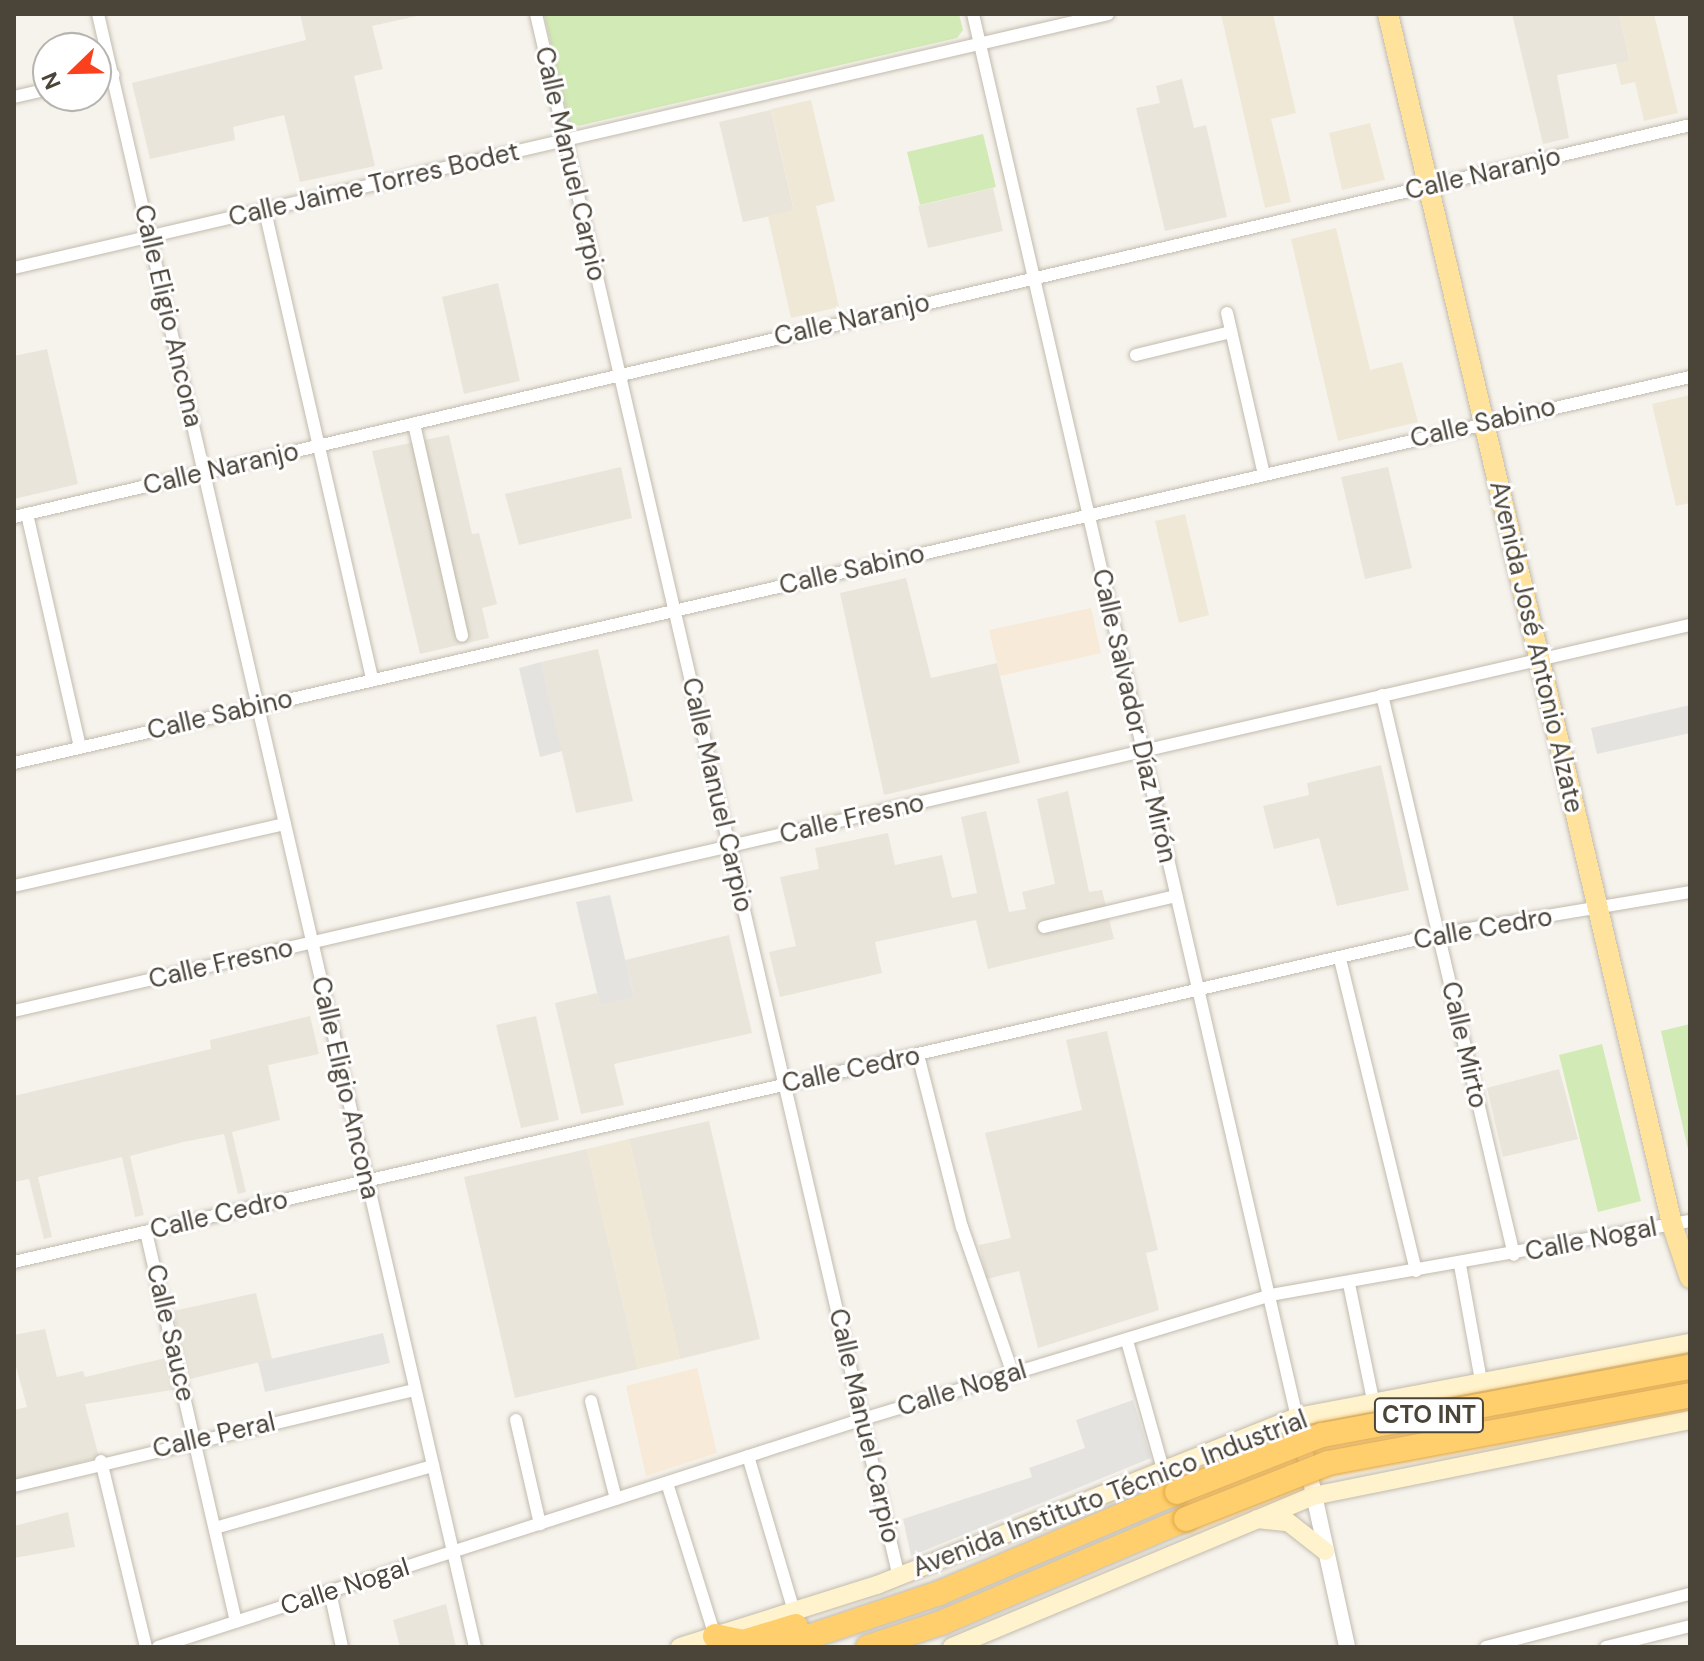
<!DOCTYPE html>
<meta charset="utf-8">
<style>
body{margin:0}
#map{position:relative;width:1704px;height:1661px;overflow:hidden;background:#f6f3ec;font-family:"DM Sans",sans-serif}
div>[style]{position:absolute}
.residential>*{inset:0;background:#eae5da}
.commercial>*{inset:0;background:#f7ead8}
.education>*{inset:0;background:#efe8d6}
.green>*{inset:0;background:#d2eab5}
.parking>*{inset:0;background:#e5e3e0}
.roads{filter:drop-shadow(0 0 2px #c2bbae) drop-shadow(0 0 2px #c2bbae)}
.minor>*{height:12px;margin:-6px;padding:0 6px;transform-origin:6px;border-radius:6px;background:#fff}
.tertiary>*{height:16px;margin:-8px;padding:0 8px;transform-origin:8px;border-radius:8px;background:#fff}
.secondary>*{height:18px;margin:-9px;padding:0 9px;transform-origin:9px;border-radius:9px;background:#fff3cd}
.primary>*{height:20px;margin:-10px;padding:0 10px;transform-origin:10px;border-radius:10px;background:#ffe39c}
.motorway>*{height:24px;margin:-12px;padding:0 12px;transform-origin:12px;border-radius:12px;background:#ffcf6e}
.bridges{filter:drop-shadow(0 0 2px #e0a43c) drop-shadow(0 0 2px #e0a43c)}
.motorway-bridge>*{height:24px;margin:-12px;padding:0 12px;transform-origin:12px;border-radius:12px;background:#ffcf6e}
span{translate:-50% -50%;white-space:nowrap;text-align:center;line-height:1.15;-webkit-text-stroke:6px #fff;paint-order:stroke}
.shield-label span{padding:2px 6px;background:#fff;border:2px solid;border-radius:6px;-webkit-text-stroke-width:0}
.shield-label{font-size:24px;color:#4b4439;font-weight:700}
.street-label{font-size:26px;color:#4b4439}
.frame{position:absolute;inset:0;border:16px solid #4b4439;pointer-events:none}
.north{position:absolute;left:32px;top:32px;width:80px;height:80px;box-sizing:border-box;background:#fff;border:2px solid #b7b4b0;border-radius:50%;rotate:247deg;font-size:22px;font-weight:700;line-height:32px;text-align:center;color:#4b4439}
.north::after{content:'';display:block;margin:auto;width:28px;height:36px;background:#fc3f1d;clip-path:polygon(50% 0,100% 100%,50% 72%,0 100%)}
</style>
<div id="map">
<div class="residential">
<i style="clip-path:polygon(300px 14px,426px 14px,372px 26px,383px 69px,354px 76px,375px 166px,300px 182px,284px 115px,233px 127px,235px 140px,150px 159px,132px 83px,306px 40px)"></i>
<i style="clip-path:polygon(1512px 14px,1619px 14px,1630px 61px,1557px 75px,1569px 138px,1543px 144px)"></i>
<i style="clip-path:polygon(1182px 79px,1194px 128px,1206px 125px,1227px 217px,1165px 231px,1136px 108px,1160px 103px,1156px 86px)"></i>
<i style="clip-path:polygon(771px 110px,794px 211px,743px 222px,719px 122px)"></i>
<i style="clip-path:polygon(993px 188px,1003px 231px,928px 248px,918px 206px)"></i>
<i style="clip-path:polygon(498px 283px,520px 381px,464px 394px,442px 297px)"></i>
<i style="clip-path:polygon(47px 349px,78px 484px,14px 499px,14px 356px)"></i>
<i style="clip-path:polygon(449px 435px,472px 534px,479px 533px,497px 604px,482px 608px,489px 638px,420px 654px,372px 451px)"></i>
<i style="clip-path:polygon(621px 467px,632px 518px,519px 545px,505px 494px)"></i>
<i style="clip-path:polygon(1388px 467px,1412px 568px,1365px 579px,1341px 477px)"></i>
<i style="clip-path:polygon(906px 578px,931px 678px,997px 663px,1020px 763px,884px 795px,840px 593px)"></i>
<i style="clip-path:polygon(598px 649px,633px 801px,576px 813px,541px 662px)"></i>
<i style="clip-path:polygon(1381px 765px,1409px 890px,1337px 906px,1319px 838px,1274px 849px,1263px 806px,1309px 795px,1307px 783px)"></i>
<i style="clip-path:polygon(1068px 791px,1089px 892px,1102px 890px,1114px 939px,988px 969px,976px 920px,875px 942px,882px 973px,780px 997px,769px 952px,796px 946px,780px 877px,819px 869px,815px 848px,888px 833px,895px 865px,942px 855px,952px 898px,977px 893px,961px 817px,986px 811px,1009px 912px,1026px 909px,1022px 892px,1055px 884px,1037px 799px)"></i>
<i style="clip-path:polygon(729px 935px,752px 1033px,614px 1064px,624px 1105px,581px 1114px,555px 1003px,597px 993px,600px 1005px,634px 996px,625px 960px)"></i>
<i style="clip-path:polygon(310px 1016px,319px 1054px,268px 1065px,280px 1120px,232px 1132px,246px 1192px,238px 1194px,224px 1134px,183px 1142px,130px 1156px,144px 1215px,135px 1217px,122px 1157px,38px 1177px,52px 1237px,44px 1239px,29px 1179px,14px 1182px,14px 1096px,211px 1049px,210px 1040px)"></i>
<i style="clip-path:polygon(536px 1016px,559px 1120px,521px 1128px,496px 1025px)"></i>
<i style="clip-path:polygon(1107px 1031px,1158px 1250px,1146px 1253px,1159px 1310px,1038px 1348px,1019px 1271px,987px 1279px,979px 1245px,1011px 1238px,985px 1133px,1082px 1110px,1066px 1040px)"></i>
<i style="clip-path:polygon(1559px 1069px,1578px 1139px,1503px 1157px,1487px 1088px)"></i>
<i style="clip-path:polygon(709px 1121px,760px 1339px,680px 1359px,629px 1139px)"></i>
<i style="clip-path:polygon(587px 1149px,638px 1369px,515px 1398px,464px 1177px)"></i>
<i style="clip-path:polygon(256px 1293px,272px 1359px,190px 1379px,173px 1311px)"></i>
<i style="clip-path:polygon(45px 1329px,57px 1377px,83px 1371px,85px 1377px,170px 1357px,178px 1389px,85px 1404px,99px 1457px,14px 1481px,14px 1410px,27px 1407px,14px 1359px,14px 1335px)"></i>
<i style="clip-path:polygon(68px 1512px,75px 1547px,14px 1558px,14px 1526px)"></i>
<i style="clip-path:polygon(446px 1604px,456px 1647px,400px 1647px,393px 1620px)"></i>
</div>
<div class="commercial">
<i style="clip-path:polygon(1091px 608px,1101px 653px,1000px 676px,989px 630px)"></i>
<i style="clip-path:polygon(697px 1368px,717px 1453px,646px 1476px,626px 1386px)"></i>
</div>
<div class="education">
<i style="clip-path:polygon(1221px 14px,1273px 14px,1296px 113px,1271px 119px,1291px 202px,1265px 208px)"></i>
<i style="clip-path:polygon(1619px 14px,1654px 14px,1678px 113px,1644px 121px,1635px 82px,1621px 85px,1616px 64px,1630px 60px)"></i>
<i style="clip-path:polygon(811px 100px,835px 201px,816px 206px,839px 307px,791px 318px,768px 216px,794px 210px,771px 109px)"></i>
<i style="clip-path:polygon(1370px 123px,1385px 180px,1342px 190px,1329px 133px)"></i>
<i style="clip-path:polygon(1336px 228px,1370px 370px,1402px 362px,1418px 422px,1338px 441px,1291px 239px)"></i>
<i style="clip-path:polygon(1690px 395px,1690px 503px,1676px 506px,1652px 404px)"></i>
<i style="clip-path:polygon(1185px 514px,1209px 615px,1179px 623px,1155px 521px)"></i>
<i style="clip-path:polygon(629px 1139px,680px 1359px,638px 1369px,587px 1149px)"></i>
</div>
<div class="green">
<i style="clip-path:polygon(544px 14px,959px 14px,963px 30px,957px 38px,578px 126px,569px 121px)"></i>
<i style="clip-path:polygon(983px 134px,996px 187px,920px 205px,907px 152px)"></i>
<i style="clip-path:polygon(1690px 1024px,1690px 1158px,1661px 1031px)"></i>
<i style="clip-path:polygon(1602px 1044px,1641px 1201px,1598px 1212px,1559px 1055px)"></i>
</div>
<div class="parking">
<i style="clip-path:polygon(541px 662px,562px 751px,540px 757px,519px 668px)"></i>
<i style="clip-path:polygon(1690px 705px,1690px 733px,1597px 754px,1591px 728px)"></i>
<i style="clip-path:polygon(610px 895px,634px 997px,600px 1005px,576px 902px)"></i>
<i style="clip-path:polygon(383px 1333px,390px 1363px,265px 1392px,258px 1362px)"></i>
<i style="clip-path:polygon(1133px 1400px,1151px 1458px,911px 1556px,903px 1519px,1032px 1477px,1029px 1468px,1085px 1448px,1076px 1420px)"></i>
</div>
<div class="roads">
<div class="minor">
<i style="left:98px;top:14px;width:1676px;rotate:77deg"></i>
<i style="left:536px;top:14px;width:1605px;rotate:76.93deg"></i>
<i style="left:973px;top:14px;width:1440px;rotate:77deg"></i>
<i style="left:96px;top:79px;width:18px;rotate:-13deg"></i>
<i style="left:14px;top:97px;width:35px;rotate:-13deg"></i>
<i style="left:265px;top:211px;width:481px;rotate:77.1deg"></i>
<i style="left:14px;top:268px;width:1123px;rotate:-13.07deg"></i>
<i style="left:1227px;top:313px;width:166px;rotate:77.1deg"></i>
<i style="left:1136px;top:355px;width:98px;rotate:-13.6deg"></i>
<i style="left:414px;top:424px;width:217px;rotate:77.2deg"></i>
<i style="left:27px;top:514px;width:239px;rotate:77.2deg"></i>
<i style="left:14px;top:517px;width:1721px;rotate:-13.16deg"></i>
<i style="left:1382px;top:695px;width:575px;rotate:76.74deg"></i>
<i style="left:14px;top:763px;width:1720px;rotate:-12.97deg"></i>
<i style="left:14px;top:886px;width:278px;rotate:-12.9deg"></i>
<i style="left:1044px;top:927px;width:136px;rotate:-13.2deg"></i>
<i style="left:1340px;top:959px;width:321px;rotate:76.3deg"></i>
<i style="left:14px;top:1011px;width:1720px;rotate:-12.97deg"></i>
<i style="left:918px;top:1055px;width:178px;rotate:75.7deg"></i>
<i style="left:962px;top:1227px;width:156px;rotate:70.9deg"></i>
<i style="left:146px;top:1232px;width:400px;rotate:77deg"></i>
<i style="left:14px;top:1262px;width:1462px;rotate:-12.96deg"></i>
<i style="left:1439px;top:934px;width:254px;rotate:-9.5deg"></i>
<i style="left:1460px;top:1265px;width:118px;rotate:79.7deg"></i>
<i style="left:1349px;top:1284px;width:118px;rotate:78.3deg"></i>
<i style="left:1127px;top:1341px;width:133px;rotate:74.3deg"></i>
<i style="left:591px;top:1401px;width:101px;rotate:75.7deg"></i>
<i style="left:516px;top:1420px;width:107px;rotate:77deg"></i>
<i style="left:748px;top:1456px;width:162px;rotate:73.5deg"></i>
<i style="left:101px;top:1461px;width:191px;rotate:76.4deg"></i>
<i style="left:667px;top:1483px;width:160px;rotate:72.6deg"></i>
<i style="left:14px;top:1486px;width:411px;rotate:-13.5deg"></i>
<i style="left:215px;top:1528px;width:227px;rotate:-15.9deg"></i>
<i style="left:330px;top:1592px;width:56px;rotate:77.7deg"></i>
<i style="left:158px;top:1647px;width:741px;rotate:-17.92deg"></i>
<i style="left:863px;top:1419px;width:425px;rotate:-16.9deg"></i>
<i style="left:1270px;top:1295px;width:426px;rotate:-10deg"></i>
<i style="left:1486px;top:1647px;width:211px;rotate:-14.6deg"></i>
<i style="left:1606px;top:1647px;width:87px;rotate:-14deg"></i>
</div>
<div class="tertiary">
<i style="left:1297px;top:1417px;width:235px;rotate:77.7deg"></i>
</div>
<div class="secondary">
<i style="left:1257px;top:1519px;width:31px;rotate:6deg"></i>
<i style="left:1288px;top:1522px;width:47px;rotate:38.1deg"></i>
<i style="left:680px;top:1647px;width:207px;rotate:-17.5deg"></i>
<i style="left:877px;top:1585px;width:452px;rotate:-21.8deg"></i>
<i style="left:1297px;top:1417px;width:400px;rotate:-10.7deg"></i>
<i style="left:952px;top:1647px;width:391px;rotate:-22.7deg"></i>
<i style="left:1313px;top:1496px;width:385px;rotate:-11.4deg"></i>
</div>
<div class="primary">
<i style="left:1388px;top:14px;width:1243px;rotate:76.79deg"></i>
<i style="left:1672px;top:1224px;width:57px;rotate:71.6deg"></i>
</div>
<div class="motorway">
<i style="left:715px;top:1636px;width:29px;rotate:12deg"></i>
<i style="left:743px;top:1642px;width:55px;rotate:-16.8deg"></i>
<i style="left:778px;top:1647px;width:170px;rotate:-18.5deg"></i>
<i style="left:939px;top:1593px;width:259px;rotate:-23deg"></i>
<i style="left:868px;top:1647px;width:79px;rotate:-18.4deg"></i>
<i style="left:943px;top:1622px;width:264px;rotate:-23deg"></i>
</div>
</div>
<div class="bridges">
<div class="motorway-bridge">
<i style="left:1177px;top:1492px;width:156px;rotate:-21.5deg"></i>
<i style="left:1322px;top:1435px;width:374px;rotate:-10.5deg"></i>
<i style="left:1186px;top:1519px;width:153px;rotate:-21.5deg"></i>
<i style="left:1328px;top:1463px;width:368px;rotate:-10.6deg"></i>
</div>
</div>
<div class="shield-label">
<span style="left:1429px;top:1415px">CTO INT</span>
</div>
<div class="street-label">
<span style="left:570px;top:164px;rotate:77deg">Calle Manuel Carpio</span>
<span style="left:1483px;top:174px;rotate:-13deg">Calle Naranjo</span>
<span style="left:374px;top:185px;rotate:-13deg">Calle Jaime Torres Bodet</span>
<span style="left:168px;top:316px;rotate:77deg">Calle Eligio Ancona</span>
<span style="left:852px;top:320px;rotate:-13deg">Calle Naranjo</span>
<span style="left:1483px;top:423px;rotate:-13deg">Calle Sabino</span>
<span style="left:221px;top:469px;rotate:-13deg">Calle Naranjo</span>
<span style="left:852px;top:570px;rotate:-13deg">Calle Sabino</span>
<span style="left:1536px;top:647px;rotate:77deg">Avenida José Antonio Alzate</span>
<span style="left:220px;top:715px;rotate:-13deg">Calle Sabino</span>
<span style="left:1134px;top:716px;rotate:77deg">Calle Salvador Díaz Mirón</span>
<span style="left:717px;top:795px;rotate:77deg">Calle Manuel Carpio</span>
<span style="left:852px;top:819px;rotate:-13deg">Calle Fresno</span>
<span style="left:1483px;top:929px;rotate:-10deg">Calle Cedro</span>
<span style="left:221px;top:964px;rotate:-13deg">Calle Fresno</span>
<span style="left:1464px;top:1045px;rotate:77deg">Calle Mirto</span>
<span style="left:851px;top:1070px;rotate:-12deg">Calle Cedro</span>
<span style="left:345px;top:1088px;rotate:77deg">Calle Eligio Ancona</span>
<span style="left:219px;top:1215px;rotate:-13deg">Calle Cedro</span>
<span style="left:1591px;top:1240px;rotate:-11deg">Calle Nogal</span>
<span style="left:170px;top:1333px;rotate:77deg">Calle Sauce</span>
<span style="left:962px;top:1389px;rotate:-17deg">Calle Nogal</span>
<span style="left:864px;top:1426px;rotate:77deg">Calle Manuel Carpio</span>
<span style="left:214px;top:1436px;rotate:-13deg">Calle Peral</span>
<span style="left:1110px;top:1494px;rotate:-21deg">Avenida Instituto Técnico Industrial</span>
<span style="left:345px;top:1587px;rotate:-18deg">Calle Nogal</span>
</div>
<div class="frame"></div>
<div class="north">N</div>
</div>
